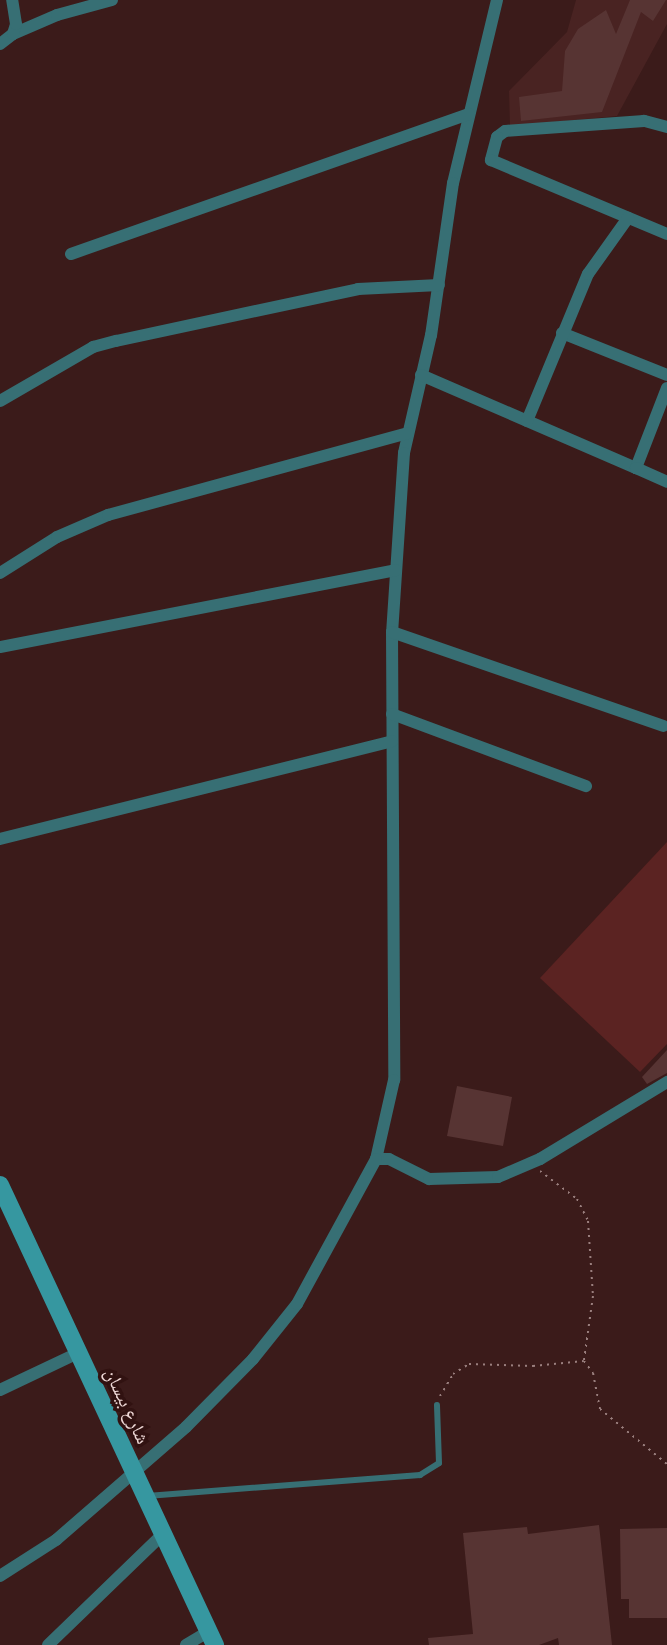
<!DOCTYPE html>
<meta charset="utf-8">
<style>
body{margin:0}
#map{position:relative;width:667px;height:1645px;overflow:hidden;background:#3b1b1a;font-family:Merriweather,"Noto Naskh Arabic",serif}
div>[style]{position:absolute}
.built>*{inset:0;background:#492322}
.green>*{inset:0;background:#5b2322}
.building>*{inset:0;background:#573433}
.path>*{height:2px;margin-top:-1px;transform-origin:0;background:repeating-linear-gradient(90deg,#9a7f7e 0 2px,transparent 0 7px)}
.lane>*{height:6px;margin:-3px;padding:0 3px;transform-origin:3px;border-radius:3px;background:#376f74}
.street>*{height:12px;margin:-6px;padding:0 6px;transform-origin:6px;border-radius:6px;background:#376f74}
.secondary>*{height:18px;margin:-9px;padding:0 9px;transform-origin:9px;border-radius:9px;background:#3697a0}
span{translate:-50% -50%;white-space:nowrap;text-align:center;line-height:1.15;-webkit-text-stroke:7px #311211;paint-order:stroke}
.street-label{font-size:19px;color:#eed8d6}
</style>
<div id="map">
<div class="built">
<i style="clip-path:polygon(576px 0,667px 0,667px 24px,617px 116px,510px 126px,509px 91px,567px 32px)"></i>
</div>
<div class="green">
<i style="clip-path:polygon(667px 842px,667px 1044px,640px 1072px,540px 978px)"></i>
</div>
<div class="building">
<i style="clip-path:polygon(630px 0,666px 0,653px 21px,641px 12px,602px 112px,521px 121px,519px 97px,562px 91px,565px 51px,578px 29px,606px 10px,616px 34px)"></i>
<i style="clip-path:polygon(667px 1050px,667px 1073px,647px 1084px,642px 1077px)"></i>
<i style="clip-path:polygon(457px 1086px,512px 1097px,503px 1146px,447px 1136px)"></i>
<i style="clip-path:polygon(599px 1525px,612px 1645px,559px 1645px,558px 1638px,539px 1645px,429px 1645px,428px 1638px,473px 1634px,463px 1533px,527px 1527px,528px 1534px)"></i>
<i style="clip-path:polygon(667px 1528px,667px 1618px,629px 1618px,629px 1599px,621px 1599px,620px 1529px)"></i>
</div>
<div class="path">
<i style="left:540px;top:1171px;width:46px;rotate:37.1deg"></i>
<i style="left:577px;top:1199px;width:25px;rotate:63deg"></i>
<i style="left:588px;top:1221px;width:75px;rotate:86.2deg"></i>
<i style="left:593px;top:1296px;width:65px;rotate:98deg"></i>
<i style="left:440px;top:1396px;width:26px;rotate:-59deg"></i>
<i style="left:453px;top:1374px;width:19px;rotate:-32deg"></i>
<i style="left:469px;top:1364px;width:64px;rotate:1.8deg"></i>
<i style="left:533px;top:1366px;width:51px;rotate:-5.6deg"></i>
<i style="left:584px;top:1361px;width:15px;rotate:53deg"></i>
<i style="left:593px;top:1373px;width:37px;rotate:79deg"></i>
<i style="left:600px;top:1409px;width:87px;rotate:39.4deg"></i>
</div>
<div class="lane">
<i style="left:147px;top:1496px;width:274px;rotate:-4.4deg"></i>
<i style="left:420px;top:1475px;width:22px;rotate:-32deg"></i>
<i style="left:439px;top:1463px;width:58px;rotate:-92deg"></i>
</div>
<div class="street">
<i style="left:497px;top:0;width:188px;rotate:103.5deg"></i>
<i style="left:453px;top:183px;width:154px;rotate:98.2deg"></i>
<i style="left:431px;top:335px;width:121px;rotate:102.9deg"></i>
<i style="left:404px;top:453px;width:179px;rotate:93.8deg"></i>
<i style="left:392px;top:632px;width:448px;rotate:89.7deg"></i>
<i style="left:394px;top:1080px;width:81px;rotate:102.8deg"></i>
<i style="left:376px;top:1159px;width:13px"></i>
<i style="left:389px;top:1159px;width:45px;rotate:26.6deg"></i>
<i style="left:429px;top:1179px;width:69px;rotate:-1.7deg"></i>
<i style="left:498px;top:1177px;width:46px;rotate:-23.2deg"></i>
<i style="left:540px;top:1159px;width:149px;rotate:-31.2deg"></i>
<i style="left:13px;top:34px;width:48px;rotate:-23.4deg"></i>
<i style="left:57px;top:15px;width:57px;rotate:-15.3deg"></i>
<i style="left:0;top:44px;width:16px;rotate:-38deg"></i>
<i style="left:13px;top:34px;width:10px;rotate:-73deg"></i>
<i style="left:16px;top:24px;width:24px;rotate:-99deg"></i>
<i style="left:667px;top:127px;width:24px;rotate:-165deg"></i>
<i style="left:644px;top:121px;width:139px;rotate:175.9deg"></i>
<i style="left:505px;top:131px;width:10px;rotate:143deg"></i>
<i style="left:497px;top:137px;width:24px;rotate:105deg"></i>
<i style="left:491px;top:160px;width:191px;rotate:22.8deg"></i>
<i style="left:71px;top:254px;width:422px;rotate:-19.4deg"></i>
<i style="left:562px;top:333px;width:113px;rotate:21.8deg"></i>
<i style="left:421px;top:375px;width:234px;rotate:23.4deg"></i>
<i style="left:667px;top:388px;width:86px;rotate:111.2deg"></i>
<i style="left:636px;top:468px;width:34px;rotate:24deg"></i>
<i style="left:0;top:401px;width:108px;rotate:-30.1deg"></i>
<i style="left:93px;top:347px;width:24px;rotate:-15deg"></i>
<i style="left:116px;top:341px;width:248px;rotate:-12.1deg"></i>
<i style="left:358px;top:289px;width:81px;rotate:-2.8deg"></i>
<i style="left:527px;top:421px;width:159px;rotate:-67.5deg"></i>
<i style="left:588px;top:274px;width:69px;rotate:-54.5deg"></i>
<i style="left:0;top:573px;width:67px;rotate:-32.3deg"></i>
<i style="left:57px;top:537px;width:56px;rotate:-23.3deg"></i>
<i style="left:108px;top:515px;width:311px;rotate:-15.3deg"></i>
<i style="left:392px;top:632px;width:287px;rotate:19.1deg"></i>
<i style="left:0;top:647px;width:403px;rotate:-11deg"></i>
<i style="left:392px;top:714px;width:207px;rotate:20.4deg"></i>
<i style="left:0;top:839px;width:404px;rotate:-14deg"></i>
<i style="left:0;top:1390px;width:86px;rotate:-25.4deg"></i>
<i style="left:0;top:1576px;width:67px;rotate:-32.7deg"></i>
<i style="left:56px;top:1540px;width:172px;rotate:-41deg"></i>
<i style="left:186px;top:1427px;width:95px;rotate:-45.4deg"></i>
<i style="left:253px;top:1359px;width:70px;rotate:-51.3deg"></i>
<i style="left:297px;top:1304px;width:165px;rotate:-61.4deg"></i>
<i style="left:48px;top:1645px;width:160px;rotate:-44deg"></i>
<i style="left:186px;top:1645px;width:27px;rotate:-31deg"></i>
</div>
<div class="secondary">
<i style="left:0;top:1185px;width:508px;rotate:64.95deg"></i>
</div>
<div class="street-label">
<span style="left:127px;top:1406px;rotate:65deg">شارع بيسان</span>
</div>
</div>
